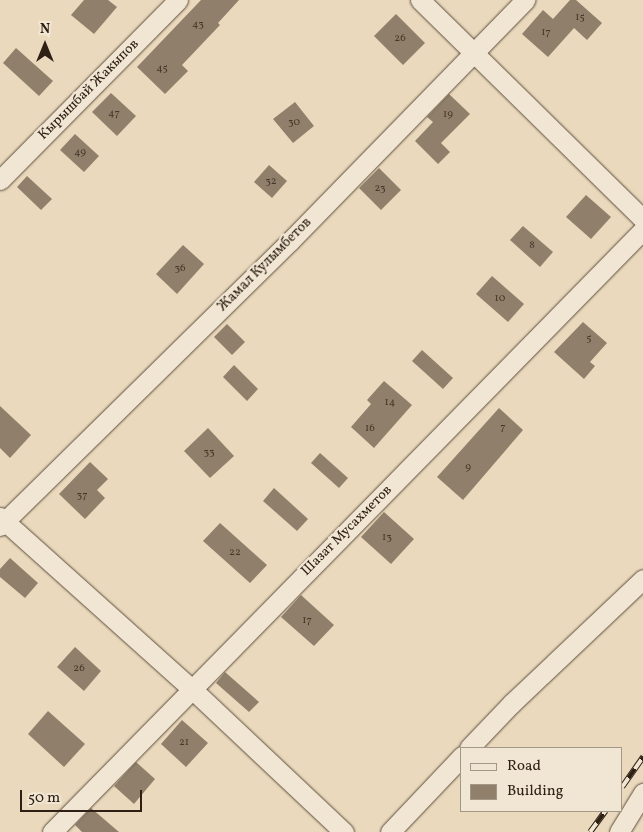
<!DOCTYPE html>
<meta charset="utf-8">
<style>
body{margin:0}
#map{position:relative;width:643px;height:832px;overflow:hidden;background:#ead9bc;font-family:Vollkorn,serif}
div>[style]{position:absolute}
.building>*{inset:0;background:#90806b}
.roads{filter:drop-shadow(0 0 1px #5d4e3e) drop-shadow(0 0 1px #5d4e3e)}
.minor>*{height:19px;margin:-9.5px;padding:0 9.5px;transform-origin:9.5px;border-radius:9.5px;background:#f1e6d3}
.rail>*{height:5.5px;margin-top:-2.75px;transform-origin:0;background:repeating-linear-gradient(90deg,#f1e6d3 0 11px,#2e2014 0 22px);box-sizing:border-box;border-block:1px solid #2e2014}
span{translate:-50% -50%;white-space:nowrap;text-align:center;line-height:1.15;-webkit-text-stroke:4.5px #f1e6d3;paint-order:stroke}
.number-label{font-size:11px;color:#46382a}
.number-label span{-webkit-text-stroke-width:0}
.street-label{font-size:14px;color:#2e2014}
.legend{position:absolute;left:460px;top:747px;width:162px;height:65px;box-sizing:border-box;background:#f1e6d3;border:1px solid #a39787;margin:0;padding:6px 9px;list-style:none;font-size:15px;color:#2e2014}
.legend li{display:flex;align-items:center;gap:10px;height:25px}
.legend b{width:25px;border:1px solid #a39787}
.north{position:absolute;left:20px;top:20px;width:50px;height:50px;-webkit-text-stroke:4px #f1e6d3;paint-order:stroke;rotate:0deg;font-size:14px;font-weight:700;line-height:20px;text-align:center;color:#2e2014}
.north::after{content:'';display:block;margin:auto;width:18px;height:22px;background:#2e2014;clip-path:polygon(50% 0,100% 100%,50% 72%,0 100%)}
.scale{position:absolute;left:20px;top:790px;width:122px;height:22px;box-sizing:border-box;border:2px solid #2e2014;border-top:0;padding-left:6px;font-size:15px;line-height:18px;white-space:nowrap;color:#2e2014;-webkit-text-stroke:4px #f1e6d3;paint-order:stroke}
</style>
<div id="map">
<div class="building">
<i style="clip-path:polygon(84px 0,108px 0,117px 7px,94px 34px,71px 15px)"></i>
<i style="clip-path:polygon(201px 0,239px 0,218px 23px,220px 25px,182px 65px,188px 71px,165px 94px,137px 67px)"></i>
<i style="clip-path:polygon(570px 0,576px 0,602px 23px,587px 40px,574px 28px,548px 57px,522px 34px,543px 10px,553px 19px)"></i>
<i style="clip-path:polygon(396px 14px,425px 43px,403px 65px,374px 36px)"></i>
<i style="clip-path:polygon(16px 48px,53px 81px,39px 96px,3px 63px)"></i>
<i style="clip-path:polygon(111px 93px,136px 116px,117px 136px,92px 112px)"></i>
<i style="clip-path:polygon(449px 94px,470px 114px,441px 143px,450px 152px,438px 164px,415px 141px,433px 122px,427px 117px)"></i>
<i style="clip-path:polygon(295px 102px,314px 126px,293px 143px,273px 119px)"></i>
<i style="clip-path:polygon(75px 134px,99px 156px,84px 172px,60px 150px)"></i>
<i style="clip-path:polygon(269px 165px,287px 181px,272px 198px,254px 182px)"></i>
<i style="clip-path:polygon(379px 168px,401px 190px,381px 210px,359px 188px)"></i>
<i style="clip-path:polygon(27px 176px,52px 199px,41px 210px,17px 187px)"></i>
<i style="clip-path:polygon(586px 195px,611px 217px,591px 239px,566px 217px)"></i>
<i style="clip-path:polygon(523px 226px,553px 252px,540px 267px,510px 240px)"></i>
<i style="clip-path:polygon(183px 245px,204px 264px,177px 294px,156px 274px)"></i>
<i style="clip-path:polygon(492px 276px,524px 304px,508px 322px,476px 294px)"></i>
<i style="clip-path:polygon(583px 322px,607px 343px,590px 362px,595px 366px,584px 379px,554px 352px)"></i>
<i style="clip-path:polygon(227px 324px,245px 342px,232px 355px,214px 337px)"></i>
<i style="clip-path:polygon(422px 350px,453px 378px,443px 389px,412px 361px)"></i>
<i style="clip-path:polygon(234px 365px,258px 389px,247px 401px,223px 377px)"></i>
<i style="clip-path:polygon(384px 381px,412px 405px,374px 448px,351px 427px,371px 404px,367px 400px)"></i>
<i style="clip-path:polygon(0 406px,31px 435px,10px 458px,0 448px)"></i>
<i style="clip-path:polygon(499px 408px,523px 430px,463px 500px,437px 477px)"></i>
<i style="clip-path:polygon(208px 428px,234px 456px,210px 478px,184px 451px)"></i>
<i style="clip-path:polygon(320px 453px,348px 478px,339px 488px,311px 463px)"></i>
<i style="clip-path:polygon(90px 462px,108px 479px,97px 490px,105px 498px,85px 519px,59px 494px)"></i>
<i style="clip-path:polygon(274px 488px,308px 519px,297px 531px,263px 501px)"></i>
<i style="clip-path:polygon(384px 512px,414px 539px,391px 564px,361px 537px)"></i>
<i style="clip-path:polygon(220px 523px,267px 565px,250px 583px,203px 541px)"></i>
<i style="clip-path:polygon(10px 558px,38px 583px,25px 598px,0 577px,0 569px)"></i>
<i style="clip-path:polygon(301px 595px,334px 625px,314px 646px,281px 617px)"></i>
<i style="clip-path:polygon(75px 647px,101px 671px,84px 691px,57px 667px)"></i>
<i style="clip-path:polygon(225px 672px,259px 702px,249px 712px,216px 683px)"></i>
<i style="clip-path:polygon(48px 711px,85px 744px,64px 767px,28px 734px)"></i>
<i style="clip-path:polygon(182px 720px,208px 743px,186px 767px,161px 744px)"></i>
<i style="clip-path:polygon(136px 762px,155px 779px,134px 804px,114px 786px)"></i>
<i style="clip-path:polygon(91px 808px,119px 832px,82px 832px,75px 825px)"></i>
</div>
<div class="roads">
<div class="minor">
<i style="left:420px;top:0;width:313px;rotate:44.5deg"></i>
<i style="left:0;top:180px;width:253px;rotate:-45.3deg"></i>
<i style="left:0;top:517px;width:258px;rotate:41.9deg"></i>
<i style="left:192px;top:689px;width:209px;rotate:43.3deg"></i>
<i style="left:0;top:526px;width:407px;rotate:-44.5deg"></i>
<i style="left:290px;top:241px;width:337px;rotate:-45.7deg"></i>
<i style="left:469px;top:748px;width:61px;rotate:-46.3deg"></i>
<i style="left:511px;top:704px;width:182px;rotate:-43.4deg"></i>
<i style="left:52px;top:832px;width:844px;rotate:-45.53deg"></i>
<i style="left:390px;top:832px;width:105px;rotate:-46.5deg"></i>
<i style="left:619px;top:832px;width:46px;rotate:-58.4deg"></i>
</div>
</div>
<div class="rail">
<i style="left:622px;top:787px;width:37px;rotate:-55deg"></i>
<i style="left:590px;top:832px;width:26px;rotate:-54deg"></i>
</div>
<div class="number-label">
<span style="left:580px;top:18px">15</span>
<span style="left:198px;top:25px">43</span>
<span style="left:546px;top:33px">17</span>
<span style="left:400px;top:39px">26</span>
<span style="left:162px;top:69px">45</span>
<span style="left:114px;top:114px">47</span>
<span style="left:448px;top:115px">19</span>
<span style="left:294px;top:123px">30</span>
<span style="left:80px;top:153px">49</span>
<span style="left:271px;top:182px">32</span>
<span style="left:380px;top:189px">23</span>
<span style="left:532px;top:246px">8</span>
<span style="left:180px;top:269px">36</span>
<span style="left:500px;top:299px">10</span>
<span style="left:589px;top:339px">5</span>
<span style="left:390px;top:403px">14</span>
<span style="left:503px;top:428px">7</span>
<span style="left:370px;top:429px">16</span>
<span style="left:209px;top:453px">33</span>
<span style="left:468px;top:468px">9</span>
<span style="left:82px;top:496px">37</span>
<span style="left:387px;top:538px">13</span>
<span style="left:235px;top:553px">22</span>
<span style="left:307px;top:621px">17</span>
<span style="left:79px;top:669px">26</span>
<span style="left:184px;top:743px">21</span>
</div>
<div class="street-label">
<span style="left:89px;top:90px;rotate:-45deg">Кырышбай Жакыпов</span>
<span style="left:265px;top:265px;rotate:-45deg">Жамал Кулымбетов</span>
<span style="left:347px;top:531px;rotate:-45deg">Шазат Мусахметов</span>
</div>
<ul class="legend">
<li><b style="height:6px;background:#f1e6d3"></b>Road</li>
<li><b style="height:14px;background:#90806b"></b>Building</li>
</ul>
<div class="north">N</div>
<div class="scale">50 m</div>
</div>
